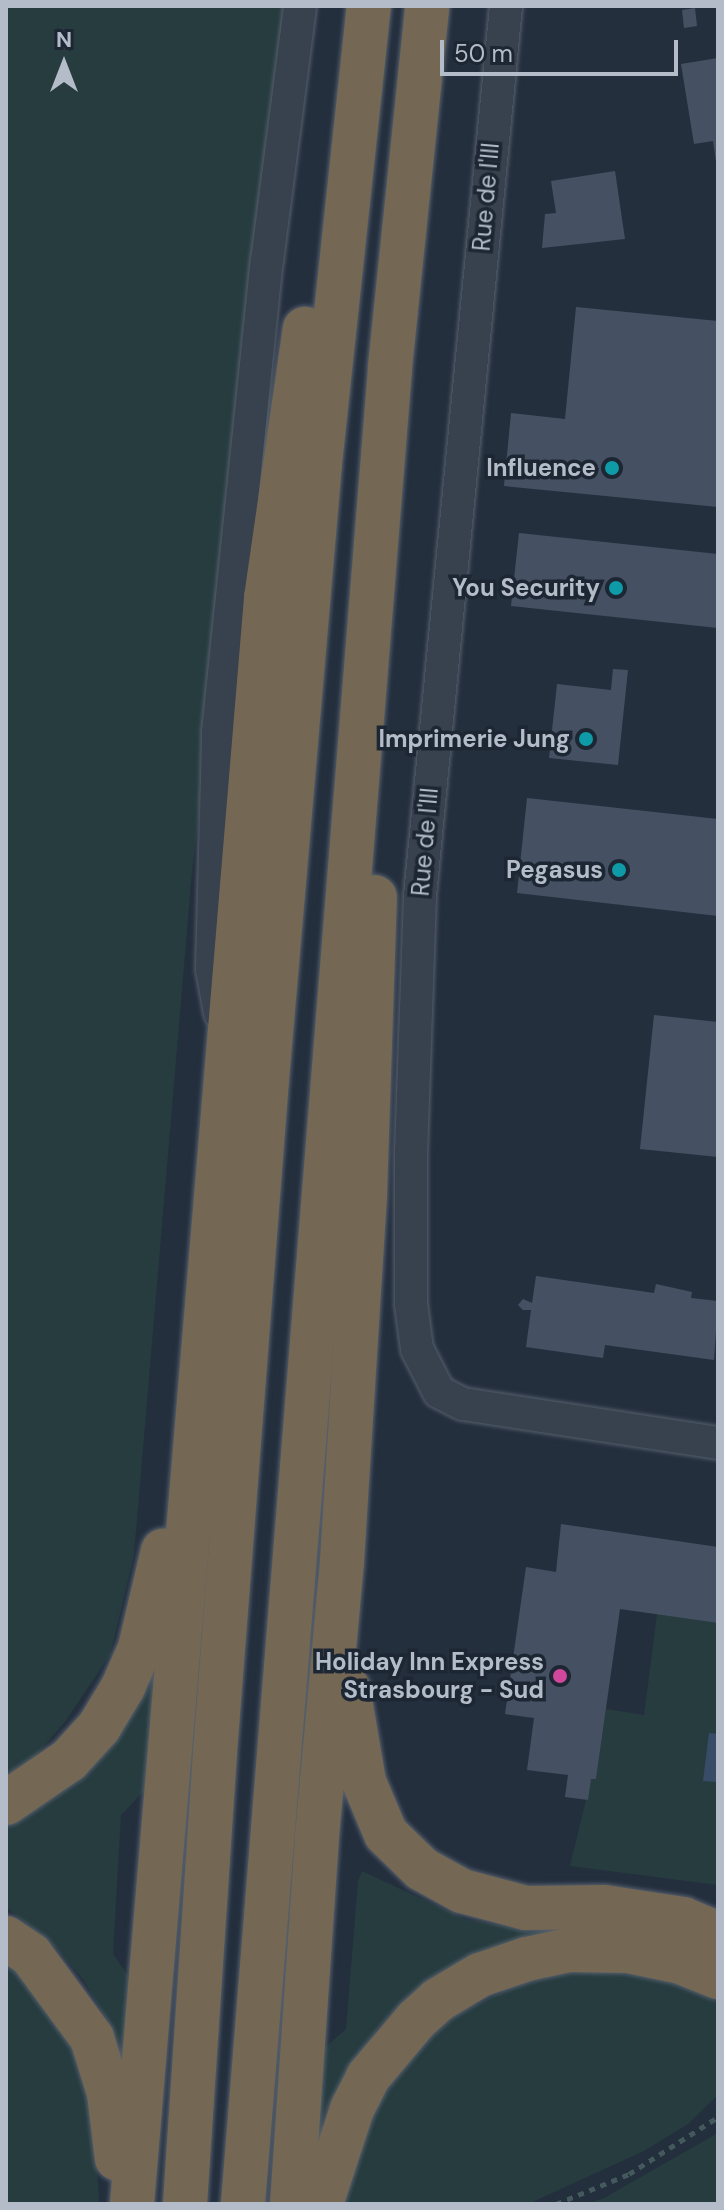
<!DOCTYPE html>
<style>
body{margin:0}
#map{position:relative;width:724px;height:2210px;overflow:hidden;background:#242f3e;font-family:"DM Sans",sans-serif}
div>[style]{position:absolute}
.green>*{inset:0;background:#263c3f}
.water>*{inset:0;background:#394c67}
.building>*{inset:0;background:#455162}
.path>*{height:5px;margin-top:-2.5px;transform-origin:0;background:repeating-linear-gradient(90deg,#44595c 0 6px,transparent 0 12px)}
.roads{filter:drop-shadow(0 0 2px #565f6c) drop-shadow(0 0 2px #565f6c)}
.minor>*{height:32px;margin:-16px;padding:0 16px;transform-origin:16px;border-radius:16px;background:#38414e}
.highway>*{height:44px;margin:-22px;padding:0 22px;transform-origin:22px;border-radius:22px;background:#746855}
.dots>*{width:22px;height:22px;translate:-50% -50%;box-sizing:border-box;border:4px solid #1d2633;border-radius:50%}
span{translate:-50% -50%;white-space:nowrap;text-align:center;line-height:1.15;-webkit-text-stroke:7px #1d2633;paint-order:stroke}
.street-label{font-size:24px;color:#b4bcc9}
.poi-label{font-size:24px;color:#b4bcc9;font-weight:700}
.right{translate:-100% -50%;text-align:right}
.frame{position:absolute;inset:0;border:8px solid #b4bcc9;pointer-events:none}
.north{position:absolute;left:24px;top:24px;width:80px;height:80px;-webkit-text-stroke:6px #1d2633;paint-order:stroke;rotate:0deg;font-size:22px;font-weight:700;line-height:32px;text-align:center;color:#b4bcc9}
.north::after{content:'';display:block;margin:auto;width:28px;height:36px;background:#b4bcc9;clip-path:polygon(50% 0,100% 100%,50% 72%,0 100%)}
.scale{position:absolute;left:440px;top:40px;width:238px;height:36px;box-sizing:border-box;border:4px solid #b4bcc9;border-top:0;padding-left:10px;font-size:24px;line-height:28px;white-space:nowrap;color:#b4bcc9;-webkit-text-stroke:6px #1d2633;paint-order:stroke}
</style>
<div id="map">
<div class="green">
<i style="clip-path:polygon(6px 6px,291px 6px,192px 872px,134px 1555px,110px 1655px,65px 1722px,37px 1754px,6px 1776px)"></i>
<i style="clip-path:polygon(657px 1614px,718px 1623px,718px 1885px,570px 1866px,591px 1779px,596px 1779px,606px 1709px,644px 1715px)"></i>
<i style="clip-path:polygon(159px 1645px,147px 1788px,121px 1815px,113px 1954px,133px 1983px,123px 2067px,108px 2022px,83px 1979px,54px 1946px,6px 1907px,6px 1825px,61px 1793px,94px 1761px)"></i>
<i style="clip-path:polygon(362px 1871px,465px 1919px,517px 1928px,557px 1928px,557px 1934px,406px 2001px,379px 2027px,346px 2075px,316px 2134px,320px 2052px,346px 2029px,358px 1881px)"></i>
<i style="clip-path:polygon(6px 1962px,36px 1989px,63px 2026px,84px 2077px,95px 2123px,99px 2204px,6px 2204px)"></i>
<i style="clip-path:polygon(597px 1971px,638px 1973px,682px 1984px,718px 2003px,718px 2095px,688px 2124px,644px 2151px,528px 2204px,343px 2204px,358px 2150px,378px 2105px,402px 2069px,434px 2034px,459px 2013px,519px 1984px,559px 1973px)"></i>
<i style="clip-path:polygon(718px 2133px,718px 2204px,588px 2204px,604px 2198px)"></i>
</div>
<div class="water">
<i style="clip-path:polygon(709px 1733px,718px 1734px,718px 1782px,703px 1781px)"></i>
</div>
<div class="building">
<i style="clip-path:polygon(695px 8px,697px 26px,684px 28px,682px 10px)"></i>
<i style="clip-path:polygon(718px 58px,718px 162px,716px 162px,713px 141px,694px 144px,681px 64px)"></i>
<i style="clip-path:polygon(615px 171px,625px 239px,542px 248px,545px 214px,556px 213px,551px 181px)"></i>
<i style="clip-path:polygon(576px 307px,718px 321px,718px 507px,504px 486px,511px 413px,565px 419px)"></i>
<i style="clip-path:polygon(519px 533px,718px 554px,718px 628px,511px 606px)"></i>
<i style="clip-path:polygon(613px 669px,628px 670px,618px 765px,549px 758px,557px 684px,611px 690px)"></i>
<i style="clip-path:polygon(527px 798px,718px 819px,718px 916px,517px 893px)"></i>
<i style="clip-path:polygon(654px 1015px,718px 1022px,718px 1157px,640px 1149px)"></i>
<i style="clip-path:polygon(536px 1276px,654px 1293px,656px 1284px,692px 1292px,691px 1298px,718px 1301px,714px 1360px,605px 1345px,603px 1358px,526px 1347px,531px 1310px,523px 1310px,518px 1305px,523px 1299px,532px 1303px)"></i>
<i style="clip-path:polygon(561px 1524px,718px 1547px,718px 1623px,620px 1609px,596px 1779px,591px 1779px,588px 1800px,565px 1797px,568px 1775px,527px 1770px,534px 1718px,505px 1714px,526px 1567px,556px 1572px)"></i>
</div>
<div class="path">
<i style="left:556px;top:2204px;width:79px;rotate:-22.3deg"></i>
<i style="left:629px;top:2174px;width:106px;rotate:-32.6deg"></i>
</div>
<div class="roads">
<div class="minor">
<i style="left:506px;top:6px;width:894px;rotate:95.52deg"></i>
<i style="left:420px;top:896px;width:257px;rotate:92deg"></i>
<i style="left:411px;top:1153px;width:151px;rotate:90deg"></i>
<i style="left:411px;top:1304px;width:45px;rotate:82.4deg"></i>
<i style="left:417px;top:1349px;width:48px;rotate:62.9deg"></i>
<i style="left:439px;top:1392px;width:27px;rotate:27deg"></i>
<i style="left:463px;top:1404px;width:258px;rotate:8.7deg"></i>
<i style="left:220px;top:1013px;width:45px;rotate:-100.3deg"></i>
<i style="left:212px;top:969px;width:237px;rotate:-88.5deg"></i>
<i style="left:218px;top:732px;width:474px;rotate:-84.1deg"></i>
<i style="left:267px;top:261px;width:257px;rotate:-82.6deg"></i>
</div>
<div class="highway">
<i style="left:348px;top:1688px;width:95px;rotate:80.3deg"></i>
<i style="left:364px;top:1782px;width:56px;rotate:67.1deg"></i>
<i style="left:386px;top:1834px;width:50px;rotate:44.2deg"></i>
<i style="left:422px;top:1869px;width:46px;rotate:28.8deg"></i>
<i style="left:462px;top:1891px;width:66px;rotate:14.9deg"></i>
<i style="left:526px;top:1908px;width:78px;rotate:-0.7deg"></i>
<i style="left:604px;top:1907px;width:80px;rotate:8.6deg"></i>
<i style="left:683px;top:1919px;width:38px;rotate:23deg"></i>
<i style="left:6px;top:1803px;width:76px;rotate:-34.3deg"></i>
<i style="left:69px;top:1760px;width:45px;rotate:-47.7deg"></i>
<i style="left:99px;top:1727px;width:47px;rotate:-59deg"></i>
<i style="left:123px;top:1687px;width:43px;rotate:-66.4deg"></i>
<i style="left:140px;top:1648px;width:100px;rotate:-76.7deg"></i>
<i style="left:6px;top:1938px;width:30px;rotate:34deg"></i>
<i style="left:31px;top:1955px;width:103px;rotate:53.7deg"></i>
<i style="left:92px;top:2038px;width:58px;rotate:72.8deg"></i>
<i style="left:109px;top:2093px;width:66px;rotate:83.1deg"></i>
<i style="left:132px;top:2204px;width:1612px;rotate:-85.23deg"></i>
<i style="left:266px;top:598px;width:272px;rotate:-81.8deg"></i>
<i style="left:185px;top:2204px;width:453px;rotate:-86.2deg"></i>
<i style="left:215px;top:1752px;width:675px;rotate:-85.58deg"></i>
<i style="left:267px;top:1079px;width:618px;rotate:-85.08deg"></i>
<i style="left:320px;top:463px;width:460px;rotate:-83.9deg"></i>
<i style="left:243px;top:2204px;width:1843px;rotate:-85.42deg"></i>
<i style="left:390px;top:367px;width:363px;rotate:-84.1deg"></i>
<i style="left:292px;top:2204px;width:369px;rotate:-86.1deg"></i>
<i style="left:317px;top:1836px;width:276px;rotate:-84.8deg"></i>
<i style="left:342px;top:1561px;width:368px;rotate:-86.4deg"></i>
<i style="left:365px;top:1194px;width:297px;rotate:-88.1deg"></i>
<i style="left:321px;top:2204px;width:100px;rotate:-71.9deg"></i>
<i style="left:352px;top:2109px;width:36px;rotate:-63deg"></i>
<i style="left:368px;top:2077px;width:75px;rotate:-49.9deg"></i>
<i style="left:416px;top:2020px;width:30px;rotate:-42deg"></i>
<i style="left:438px;top:2000px;width:49px;rotate:-30.8deg"></i>
<i style="left:480px;top:1975px;width:50px;rotate:-18.8deg"></i>
<i style="left:527px;top:1959px;width:43px;rotate:-12.1deg"></i>
<i style="left:569px;top:1950px;width:59px;rotate:1deg"></i>
<i style="left:628px;top:1951px;width:54px;rotate:11.7deg"></i>
<i style="left:681px;top:1962px;width:40px;rotate:22deg"></i>
</div>
</div>
<div class="dots">
<i style="left:612px;top:468px;background:#0f9aa8"></i>
<i style="left:616px;top:588px;background:#0f9aa8"></i>
<i style="left:586px;top:739px;background:#0f9aa8"></i>
<i style="left:619px;top:870px;background:#0f9aa8"></i>
<i style="left:560px;top:1676px;background:#d1479c"></i>
</div>
<div class="street-label">
<span style="left:486px;top:197px;rotate:-85deg">Rue de l'Ill</span>
<span style="left:425px;top:842px;rotate:-85deg">Rue de l'Ill</span>
</div>
<div class="poi-label">
<span class="right" style="left:596px;top:468px">Influence</span>
<span class="right" style="left:600px;top:588px">You Security</span>
<span class="right" style="left:570px;top:739px">Imprimerie Jung</span>
<span class="right" style="left:603px;top:870px">Pegasus</span>
<span class="right" style="left:544px;top:1676px">Holiday Inn Express<br>Strasbourg - Sud</span>
</div>
<div class="frame"></div>
<div class="north">N</div>
<div class="scale">50 m</div>
</div>
